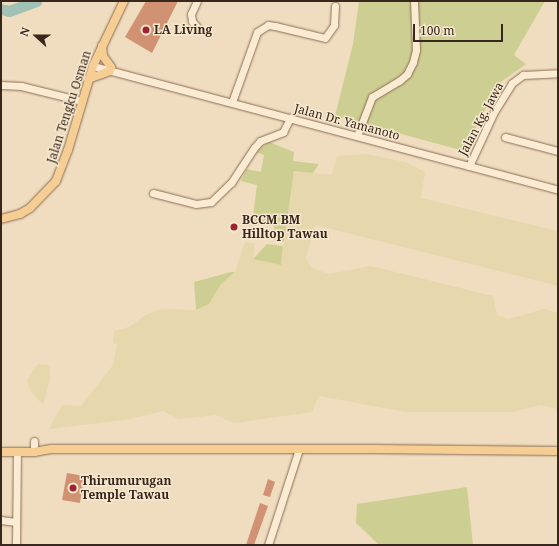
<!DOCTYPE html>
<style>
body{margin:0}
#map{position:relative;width:559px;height:546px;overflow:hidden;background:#f0ddbf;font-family:"Noto Serif",serif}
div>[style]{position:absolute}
.farmland>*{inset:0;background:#e6d7ac}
.green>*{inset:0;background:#cdcf92}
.river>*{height:11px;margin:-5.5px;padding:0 5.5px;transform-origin:5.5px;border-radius:5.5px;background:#a2c2b6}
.building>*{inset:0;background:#d19173}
.roads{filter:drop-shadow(0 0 1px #8a6d56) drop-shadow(0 0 1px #8a6d56)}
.minor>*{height:7px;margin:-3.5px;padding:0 3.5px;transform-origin:3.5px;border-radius:3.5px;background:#fbebd3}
.major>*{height:8px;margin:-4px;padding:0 4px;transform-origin:4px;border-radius:4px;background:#f6ce94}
.dots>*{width:11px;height:11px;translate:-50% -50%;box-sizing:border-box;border:2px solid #f7e8cf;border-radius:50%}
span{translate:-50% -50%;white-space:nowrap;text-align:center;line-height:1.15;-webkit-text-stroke:3px #f7e8cf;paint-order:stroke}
.poi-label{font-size:12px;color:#38271c;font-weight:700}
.left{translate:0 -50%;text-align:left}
.street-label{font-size:12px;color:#38271c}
.frame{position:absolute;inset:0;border:2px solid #38271c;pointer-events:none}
.north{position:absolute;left:16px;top:16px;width:40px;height:40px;-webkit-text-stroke:3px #f7e8cf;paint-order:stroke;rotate:291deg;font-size:11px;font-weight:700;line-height:16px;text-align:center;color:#38271c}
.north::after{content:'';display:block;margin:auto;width:14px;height:18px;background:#38271c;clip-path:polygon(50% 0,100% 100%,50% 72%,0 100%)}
.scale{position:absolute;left:413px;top:24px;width:90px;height:18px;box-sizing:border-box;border:2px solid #38271c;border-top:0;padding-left:5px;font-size:12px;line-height:14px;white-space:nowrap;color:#38271c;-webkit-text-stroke:3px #f7e8cf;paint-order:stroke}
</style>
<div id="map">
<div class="farmland">
<i style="clip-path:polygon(367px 154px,405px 162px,425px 172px,421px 198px,558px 231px,558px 286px,315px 225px,306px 258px,312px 268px,329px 274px,371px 266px,493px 296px,497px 315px,508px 319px,544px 309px,558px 313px,558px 409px,540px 405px,514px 412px,405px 412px,319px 396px,312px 412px,234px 423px,216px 415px,179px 419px,163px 411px,125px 420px,49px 429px,62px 405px,81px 406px,113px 365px,117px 344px,113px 343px,114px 331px,129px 327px,144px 316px,161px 309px,196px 310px,209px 304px,221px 284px,235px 272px,245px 242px,255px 243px,253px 259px,281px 265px,294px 171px,332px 175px,337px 156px)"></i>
<i style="clip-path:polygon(38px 364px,50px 365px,50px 380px,43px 405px,30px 390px,27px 380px)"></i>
</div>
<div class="green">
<i style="clip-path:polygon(359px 1px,545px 1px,514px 55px,526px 64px,501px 82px,494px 92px,464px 151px,335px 116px,353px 44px)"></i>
<i style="clip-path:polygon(269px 142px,294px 152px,293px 161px,319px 164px,313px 173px,294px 171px,284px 242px,273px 240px,274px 226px,252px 223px,257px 185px,241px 181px,247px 169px,261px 172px,264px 155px,256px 152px)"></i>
<i style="clip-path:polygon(267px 244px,283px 246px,281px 265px,253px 259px)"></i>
<i style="clip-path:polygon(231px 272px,235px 272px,221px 284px,209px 304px,196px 310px,194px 282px)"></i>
<i style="clip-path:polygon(467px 487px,473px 545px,379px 545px,356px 523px,357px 504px)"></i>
</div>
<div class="river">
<i style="left:1px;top:9px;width:8px;rotate:14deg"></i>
<i style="left:9px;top:11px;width:29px;rotate:-20deg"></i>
</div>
<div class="building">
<i style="clip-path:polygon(146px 1px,178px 1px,152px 53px,125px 37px)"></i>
<i style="clip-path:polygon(67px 473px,84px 476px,80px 503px,62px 500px)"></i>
<i style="clip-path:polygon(268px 479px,275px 482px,270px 497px,263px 495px)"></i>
<i style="clip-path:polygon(260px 503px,268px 506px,254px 545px,246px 545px)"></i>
</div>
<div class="roads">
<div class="minor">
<i style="left:197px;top:1px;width:14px;rotate:115deg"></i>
<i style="left:191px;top:14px;width:7px;rotate:82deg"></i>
<i style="left:192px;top:21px;width:8px;rotate:50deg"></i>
<i style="left:93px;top:66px;width:481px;rotate:14.9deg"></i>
<i style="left:1px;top:85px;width:20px;rotate:3deg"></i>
<i style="left:21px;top:86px;width:63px;rotate:13.8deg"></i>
<i style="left:232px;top:102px;width:74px;rotate:-70.3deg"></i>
<i style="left:257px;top:32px;width:13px;rotate:-32deg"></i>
<i style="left:268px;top:25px;width:7px;rotate:8deg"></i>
<i style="left:275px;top:26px;width:51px;rotate:13.5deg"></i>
<i style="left:325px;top:38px;width:16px;rotate:-55deg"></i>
<i style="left:334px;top:25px;width:19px;rotate:-87deg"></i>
<i style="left:357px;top:136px;width:42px;rotate:-69deg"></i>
<i style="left:372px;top:97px;width:31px;rotate:-31deg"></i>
<i style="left:399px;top:81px;width:11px;rotate:-41deg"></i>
<i style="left:407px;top:74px;width:13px;rotate:-63deg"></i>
<i style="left:413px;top:62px;width:12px;rotate:-76deg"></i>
<i style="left:416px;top:50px;width:49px;rotate:-92.3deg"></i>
<i style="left:505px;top:137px;width:55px;rotate:14.8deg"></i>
<i style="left:469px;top:166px;width:60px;rotate:-65.2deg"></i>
<i style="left:494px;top:112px;width:34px;rotate:-58deg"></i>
<i style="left:512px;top:83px;width:14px;rotate:-36deg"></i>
<i style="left:523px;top:75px;width:35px;rotate:-3deg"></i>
<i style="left:153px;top:193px;width:44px;rotate:14.3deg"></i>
<i style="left:196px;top:204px;width:15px;rotate:-8deg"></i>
<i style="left:211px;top:202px;width:28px;rotate:-44deg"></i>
<i style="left:231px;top:183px;width:42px;rotate:-56.7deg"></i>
<i style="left:254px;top:148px;width:9px;rotate:-49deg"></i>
<i style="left:260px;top:141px;width:25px;rotate:-21deg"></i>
<i style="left:283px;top:132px;width:16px;rotate:-63deg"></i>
<i style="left:34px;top:452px;width:11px;rotate:-90deg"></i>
<i style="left:1px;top:520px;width:15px;rotate:8deg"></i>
<i style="left:16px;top:545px;width:93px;rotate:-89.4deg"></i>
<i style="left:268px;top:545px;width:101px;rotate:-72.1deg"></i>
</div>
<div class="major">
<i style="left:102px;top:46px;width:10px;rotate:84deg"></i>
<i style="left:103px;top:56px;width:14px;rotate:54deg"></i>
<i style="left:88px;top:79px;width:23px;rotate:-20deg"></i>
<i style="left:1px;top:219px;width:20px;rotate:-15deg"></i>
<i style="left:20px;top:214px;width:12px;rotate:-31deg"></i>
<i style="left:30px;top:208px;width:37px;rotate:-46deg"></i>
<i style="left:56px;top:181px;width:33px;rotate:-69deg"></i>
<i style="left:68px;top:150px;width:88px;rotate:-73.4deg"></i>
<i style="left:93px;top:66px;width:72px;rotate:-64.5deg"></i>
<i style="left:1px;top:452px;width:33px"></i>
<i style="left:34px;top:452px;width:17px;rotate:-10deg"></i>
<i style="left:51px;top:449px;width:321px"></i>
<i style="left:372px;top:449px;width:186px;rotate:0.6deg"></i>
</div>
</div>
<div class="dots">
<i style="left:146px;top:30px;background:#9c232f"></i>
<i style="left:234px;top:227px;background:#9c232f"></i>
<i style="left:73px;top:488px;background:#9c232f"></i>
</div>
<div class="poi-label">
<span class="left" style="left:154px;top:30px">LA Living</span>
<span class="left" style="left:242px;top:227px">BCCM BM<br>Hilltop Tawau</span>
<span class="left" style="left:81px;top:488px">Thirumurugan<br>Temple Tawau</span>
</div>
<div class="street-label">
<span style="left:69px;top:107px;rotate:-72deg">Jalan Tengku Osman</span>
<span style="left:481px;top:119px;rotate:-62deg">Jalan Kg. Jawa</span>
<span style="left:347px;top:122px;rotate:15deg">Jalan Dr. Yamanoto</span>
</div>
<div class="frame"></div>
<div class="north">N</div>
<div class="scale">100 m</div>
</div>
